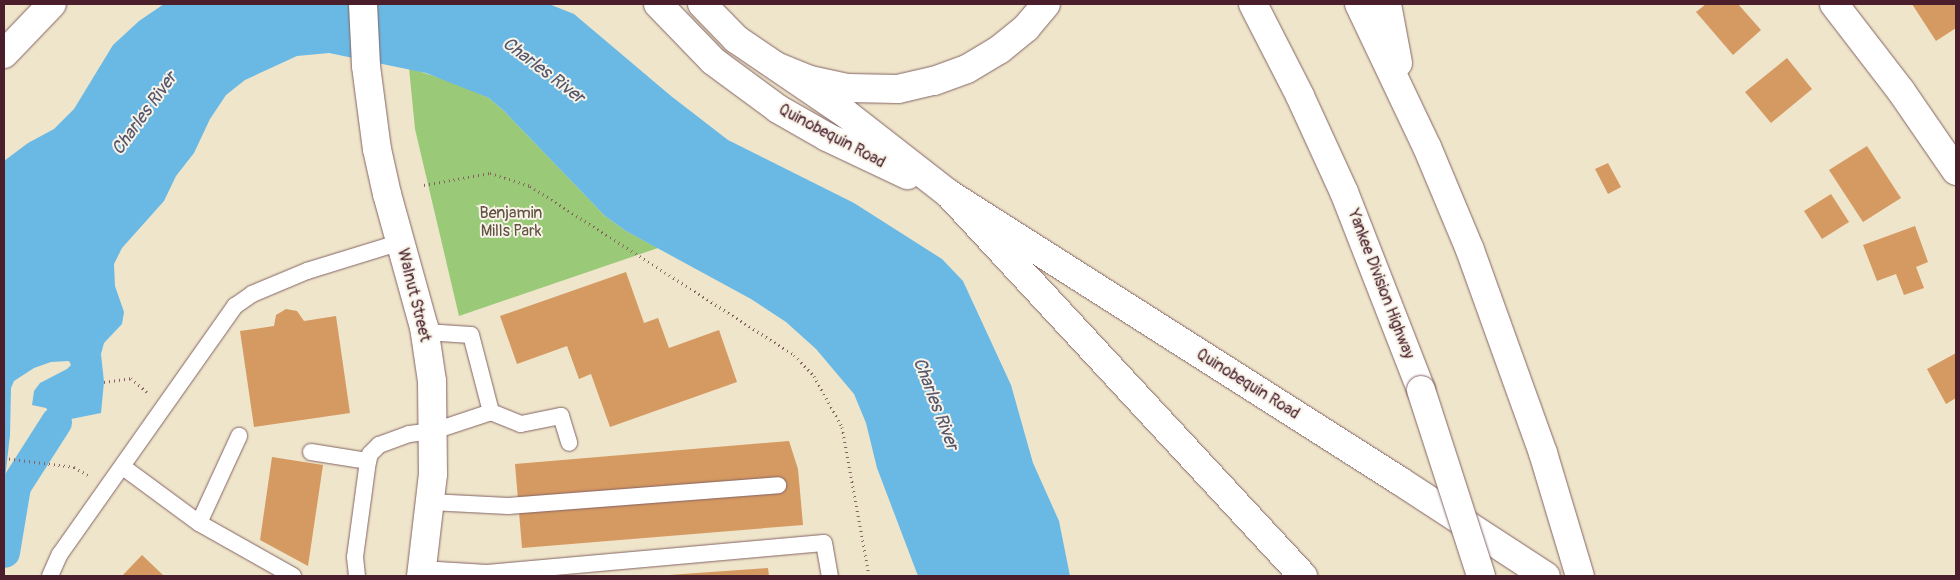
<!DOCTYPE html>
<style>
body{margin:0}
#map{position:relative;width:1960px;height:580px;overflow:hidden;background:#efe5cb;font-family:Pangolin,sans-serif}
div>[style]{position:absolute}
.green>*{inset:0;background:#9aca78}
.water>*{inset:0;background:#6ab9e5}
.canal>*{height:31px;margin:-15.5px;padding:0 15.5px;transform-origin:15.5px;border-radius:15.5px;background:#6ab9e5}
.building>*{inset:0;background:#d59962}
.path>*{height:3px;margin-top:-1.5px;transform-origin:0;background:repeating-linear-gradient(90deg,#846463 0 1px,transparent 0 5px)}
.roads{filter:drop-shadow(0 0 1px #846463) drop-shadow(0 0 1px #846463)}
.service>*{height:16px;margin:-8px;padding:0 8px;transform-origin:8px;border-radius:8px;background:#fff}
.minor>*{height:28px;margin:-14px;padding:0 14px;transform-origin:14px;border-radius:14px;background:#fff}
.secondary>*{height:28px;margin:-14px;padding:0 14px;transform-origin:14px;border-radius:14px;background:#fff}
.primary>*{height:28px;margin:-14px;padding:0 14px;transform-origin:14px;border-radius:14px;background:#fff}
.motorway>*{height:28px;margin:-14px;padding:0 14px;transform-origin:14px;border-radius:14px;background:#fff}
.bridges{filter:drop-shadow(0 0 1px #846463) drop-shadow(0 0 1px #846463)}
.motorway-bridge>*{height:28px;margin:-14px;padding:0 14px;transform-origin:14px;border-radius:14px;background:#fff}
span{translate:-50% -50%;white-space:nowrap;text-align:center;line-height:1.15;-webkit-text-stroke:4px #f7f3e8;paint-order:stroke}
.street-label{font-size:16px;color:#4a1f2b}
.park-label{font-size:16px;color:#625242}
.water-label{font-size:18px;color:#55556c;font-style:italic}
.frame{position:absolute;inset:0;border:5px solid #4a1f2b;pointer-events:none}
</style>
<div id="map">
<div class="green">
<i style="clip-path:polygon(409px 68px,449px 81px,489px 98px,504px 111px,605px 216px,626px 231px,658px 248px,459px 316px,415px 129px)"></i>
</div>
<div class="water">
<i style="clip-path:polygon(164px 4px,549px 4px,574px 14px,671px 96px,728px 140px,854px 203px,942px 259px,963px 281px,1011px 385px,1033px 463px,1059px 521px,1070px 576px,918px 576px,877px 468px,866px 423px,854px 394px,816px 349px,786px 322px,751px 299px,626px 231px,605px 216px,504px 111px,489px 98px,426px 73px,329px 53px,297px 56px,245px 80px,226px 95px,210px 119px,194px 153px,176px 176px,164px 201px,122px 248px,114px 264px,115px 286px,124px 312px,122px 324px,104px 343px,101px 354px,104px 382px,101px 413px,56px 422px,46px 408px,32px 405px,34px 391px,40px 383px,67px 369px,71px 365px,69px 361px,51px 362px,34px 368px,14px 381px,11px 388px,10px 435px,4px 488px,4px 161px,28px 143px,54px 129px,74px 109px,113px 45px,139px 21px)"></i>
</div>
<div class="canal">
<i style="left:4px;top:552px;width:67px;rotate:-80.5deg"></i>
<i style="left:15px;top:486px;width:76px;rotate:-57.4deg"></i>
</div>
<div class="building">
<i style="clip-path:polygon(1706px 4px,1738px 4px,1761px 30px,1733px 55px,1696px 12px)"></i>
<i style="clip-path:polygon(1912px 4px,1954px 4px,1956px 8px,1956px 28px,1936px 41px)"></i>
<i style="clip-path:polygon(1787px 58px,1812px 89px,1771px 123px,1745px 92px)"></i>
<i style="clip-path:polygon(1867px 146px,1901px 198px,1863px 222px,1829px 170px)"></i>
<i style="clip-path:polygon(1608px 163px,1621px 187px,1608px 194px,1595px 169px)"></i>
<i style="clip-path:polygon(1831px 194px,1849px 222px,1822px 239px,1804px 211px)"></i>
<i style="clip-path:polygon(1915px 226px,1928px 262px,1916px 267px,1924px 288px,1904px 295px,1896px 274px,1877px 281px,1863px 245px)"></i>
<i style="clip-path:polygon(626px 272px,644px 323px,658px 318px,669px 348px,719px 330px,737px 382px,610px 427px,591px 374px,579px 379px,567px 346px,517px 364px,500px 316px)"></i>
<i style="clip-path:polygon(286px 309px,297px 311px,304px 321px,336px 316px,350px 413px,254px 427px,240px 331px,274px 326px,276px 315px)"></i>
<i style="clip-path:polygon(1956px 353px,1956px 398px,1946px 404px,1927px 369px)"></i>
<i style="clip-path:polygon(789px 441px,798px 469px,803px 525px,522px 548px,515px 464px)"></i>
<i style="clip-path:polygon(272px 457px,323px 465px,308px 566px,260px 540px)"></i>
<i style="clip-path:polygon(142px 555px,164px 576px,122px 576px)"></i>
<i style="clip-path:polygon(768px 568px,769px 576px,669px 576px,669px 575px)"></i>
</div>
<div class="path">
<i style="left:424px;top:185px;width:67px;rotate:-10.3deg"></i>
<i style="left:490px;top:173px;width:42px;rotate:18deg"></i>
<i style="left:530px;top:186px;width:313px;rotate:32.6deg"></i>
<i style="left:794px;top:355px;width:29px;rotate:46deg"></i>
<i style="left:814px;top:376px;width:58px;rotate:61.2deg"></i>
<i style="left:842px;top:427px;width:151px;rotate:79.7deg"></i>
<i style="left:104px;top:382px;width:27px;rotate:-8deg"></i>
<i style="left:131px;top:378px;width:21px;rotate:41deg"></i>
<i style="left:4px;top:458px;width:71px;rotate:7.3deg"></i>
<i style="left:74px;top:467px;width:16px;rotate:30deg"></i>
</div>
<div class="roads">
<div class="service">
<i style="left:425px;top:332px;width:46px;rotate:3.7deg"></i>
<i style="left:471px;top:335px;width:80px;rotate:75.4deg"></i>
<i style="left:311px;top:452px;width:58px;rotate:9deg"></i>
<i style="left:123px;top:467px;width:94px;rotate:36.4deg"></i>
<i style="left:199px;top:523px;width:108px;rotate:29.4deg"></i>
<i style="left:430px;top:502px;width:78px;rotate:2.9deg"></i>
<i style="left:508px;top:506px;width:271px;rotate:-4.4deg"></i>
<i style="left:199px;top:523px;width:96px;rotate:-65.3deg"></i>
<i style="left:421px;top:569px;width:66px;rotate:3.5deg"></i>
<i style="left:487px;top:573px;width:338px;rotate:-5.1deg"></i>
<i style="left:824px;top:543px;width:34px;rotate:80deg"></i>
<i style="left:50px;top:576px;width:24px;rotate:-66deg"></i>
<i style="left:60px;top:554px;width:304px;rotate:-54.8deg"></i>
<i style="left:235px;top:306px;width:21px;rotate:-35deg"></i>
<i style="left:252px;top:294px;width:60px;rotate:-22.7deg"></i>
<i style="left:307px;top:271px;width:98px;rotate:-17.1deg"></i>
<i style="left:357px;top:576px;width:19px;rotate:-96deg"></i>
<i style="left:355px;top:557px;width:97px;rotate:-82.3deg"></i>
<i style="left:368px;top:461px;width:7px;rotate:-74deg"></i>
<i style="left:370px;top:454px;width:13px;rotate:-45deg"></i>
<i style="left:379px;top:445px;width:32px;rotate:-20deg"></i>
<i style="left:409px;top:434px;width:25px;rotate:-7deg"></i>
<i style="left:434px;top:431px;width:60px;rotate:-18.4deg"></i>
<i style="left:491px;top:412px;width:32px;rotate:22deg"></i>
<i style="left:521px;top:424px;width:41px;rotate:-11.3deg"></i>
<i style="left:561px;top:416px;width:28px;rotate:73deg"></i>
</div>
<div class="minor">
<i style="left:1834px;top:4px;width:110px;rotate:52.4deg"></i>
<i style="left:1901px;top:91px;width:97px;rotate:55.5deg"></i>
</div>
<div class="secondary">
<i style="left:363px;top:4px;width:62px;rotate:87.2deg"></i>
<i style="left:366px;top:66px;width:84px;rotate:82.5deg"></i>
<i style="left:377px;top:149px;width:46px;rotate:77.5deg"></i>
<i style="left:387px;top:194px;width:138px;rotate:74.5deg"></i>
<i style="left:424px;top:327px;width:55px;rotate:81.6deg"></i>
<i style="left:432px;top:381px;width:93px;rotate:89.4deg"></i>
<i style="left:433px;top:474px;width:103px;rotate:96.7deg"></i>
<i style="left:658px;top:4px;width:79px;rotate:46deg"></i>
<i style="left:713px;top:61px;width:81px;rotate:36.4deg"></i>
<i style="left:778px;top:109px;width:56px;rotate:29.7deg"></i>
<i style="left:827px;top:137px;width:89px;rotate:25.4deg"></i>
<i style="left:702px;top:4px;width:49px;rotate:45.8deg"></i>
<i style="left:736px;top:39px;width:132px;rotate:34.2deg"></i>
<i style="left:845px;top:113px;width:132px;rotate:37.9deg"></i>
<i style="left:949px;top:194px;width:535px;rotate:32.47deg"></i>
<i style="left:1400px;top:481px;width:174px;rotate:33.1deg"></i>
</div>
<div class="primary">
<i style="left:4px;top:54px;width:69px;rotate:-46.2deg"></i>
</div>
<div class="motorway">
<i style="left:1253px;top:4px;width:103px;rotate:62.9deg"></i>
<i style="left:1300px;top:96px;width:106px;rotate:65.4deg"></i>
<i style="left:1344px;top:192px;width:212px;rotate:68.7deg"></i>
<i style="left:1359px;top:4px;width:158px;rotate:64.6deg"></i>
<i style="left:1427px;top:147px;width:112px;rotate:67.3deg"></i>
<i style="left:1470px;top:250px;width:216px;rotate:70.2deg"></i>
<i style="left:1543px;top:453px;width:128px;rotate:73.3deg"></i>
<i style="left:1387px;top:4px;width:60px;rotate:79.4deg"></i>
<i style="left:778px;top:67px;width:35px;rotate:22deg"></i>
<i style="left:810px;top:80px;width:39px;rotate:12deg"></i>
<i style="left:848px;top:88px;width:50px;rotate:1.1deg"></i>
<i style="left:898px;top:89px;width:37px;rotate:-13deg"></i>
<i style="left:934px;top:81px;width:35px;rotate:-20deg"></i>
<i style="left:967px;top:69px;width:37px;rotate:-31deg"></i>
<i style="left:999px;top:50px;width:35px;rotate:-39deg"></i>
<i style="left:1026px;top:28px;width:31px;rotate:-50deg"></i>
<i style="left:949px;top:194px;width:521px;rotate:47.18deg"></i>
</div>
</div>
<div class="bridges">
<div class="motorway-bridge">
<i style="left:1421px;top:390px;width:195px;rotate:72.1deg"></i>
</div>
</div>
<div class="street-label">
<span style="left:832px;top:136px;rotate:28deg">Quinobequin Road</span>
<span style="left:1381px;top:284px;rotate:69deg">Yankee Division Highway</span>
<span style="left:414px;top:295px;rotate:76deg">Walnut Street</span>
<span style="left:1248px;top:384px;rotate:32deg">Quinobequin Road</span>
</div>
<div class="park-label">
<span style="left:511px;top:222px">Benjamin<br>Mills Park</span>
</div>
<div class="water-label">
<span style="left:543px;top:71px;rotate:37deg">Charles River</span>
<span style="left:145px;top:114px;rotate:-54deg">Charles River</span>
<span style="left:935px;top:404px;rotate:69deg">Charles River</span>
</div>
<div class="frame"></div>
</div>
